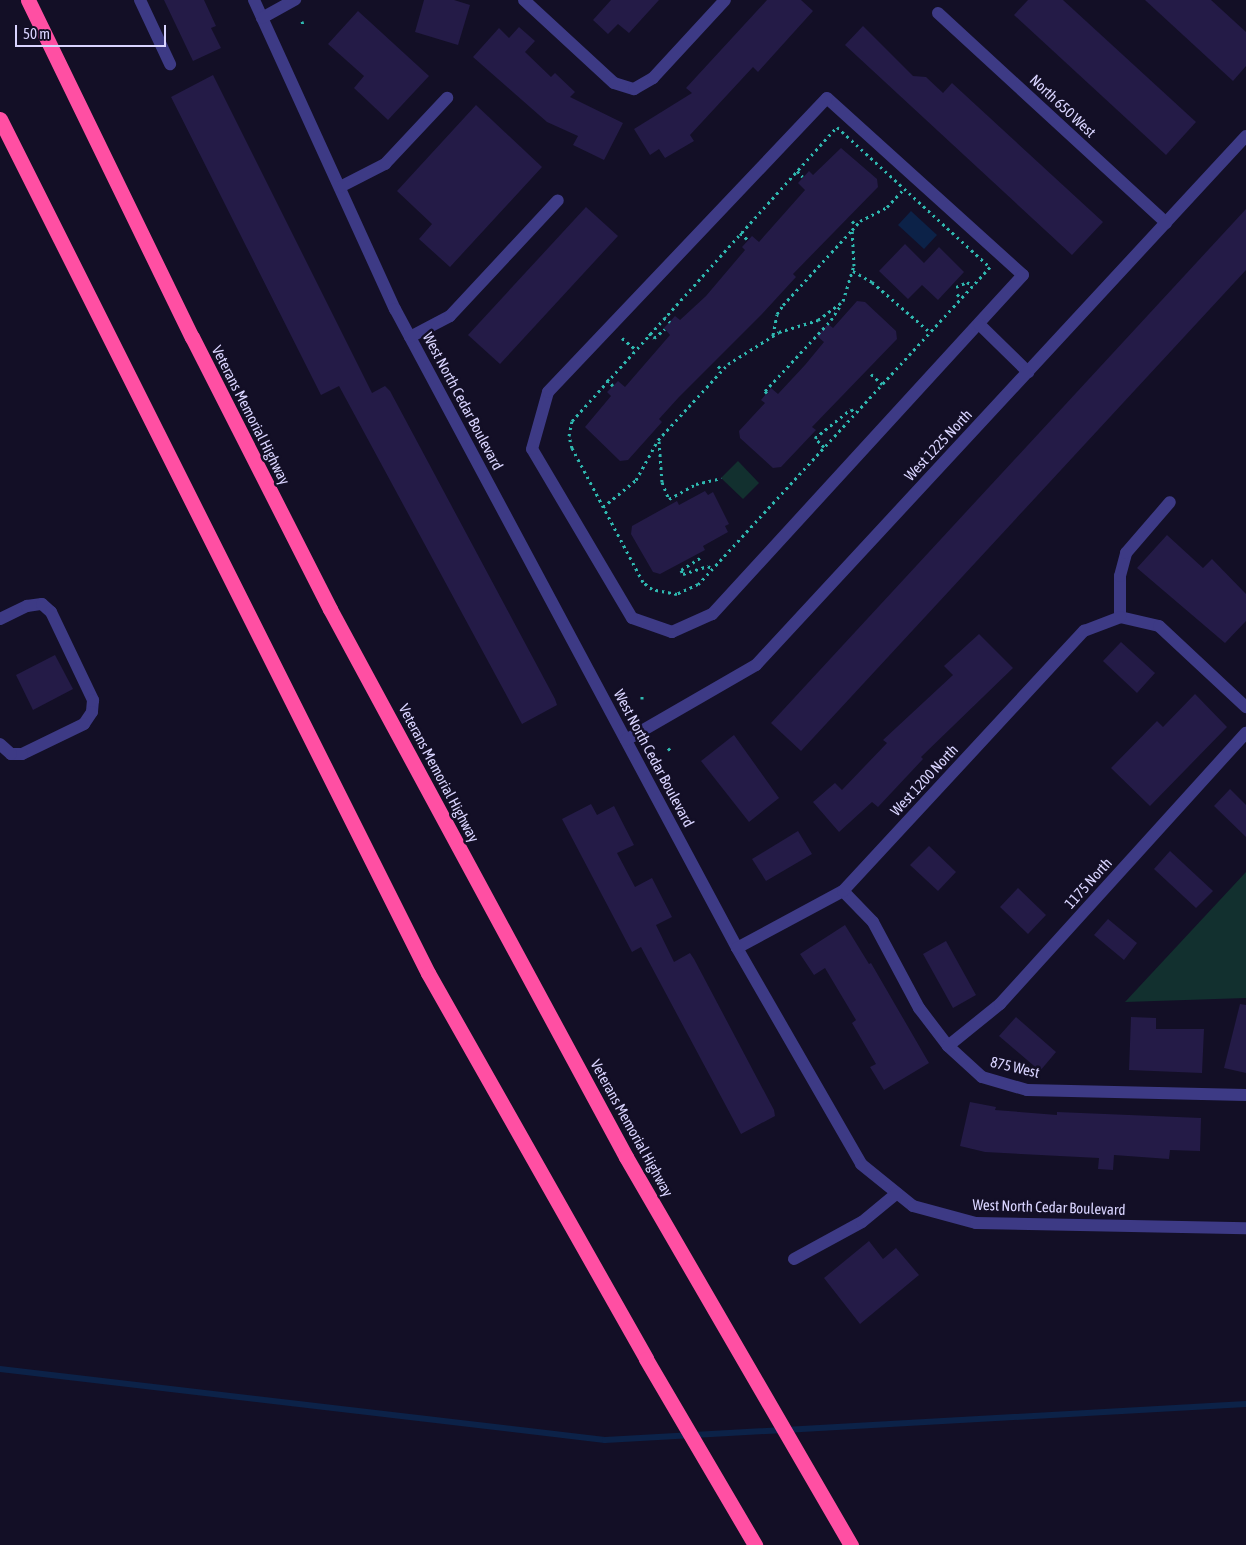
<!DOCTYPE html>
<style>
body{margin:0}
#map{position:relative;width:1246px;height:1545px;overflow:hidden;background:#130f26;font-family:"Asap Condensed",sans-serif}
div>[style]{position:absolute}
.green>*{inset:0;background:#12302f}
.water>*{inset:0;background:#0c2248}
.stream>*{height:6px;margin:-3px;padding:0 3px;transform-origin:3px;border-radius:3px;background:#0c2248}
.building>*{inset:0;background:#241b47}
.path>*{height:3px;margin-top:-1.5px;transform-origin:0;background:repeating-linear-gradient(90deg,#2fb8b0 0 2.5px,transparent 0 6.5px)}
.minor>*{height:12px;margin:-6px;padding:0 6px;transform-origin:6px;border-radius:6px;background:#3d3a85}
.highway>*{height:15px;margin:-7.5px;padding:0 7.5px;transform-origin:7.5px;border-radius:7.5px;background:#ff4fa3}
span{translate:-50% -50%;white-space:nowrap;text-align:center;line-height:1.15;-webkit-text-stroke:5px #130f26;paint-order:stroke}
.street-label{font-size:15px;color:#d9d4ff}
.scale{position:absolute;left:15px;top:25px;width:151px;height:22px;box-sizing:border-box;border:2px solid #d9d4ff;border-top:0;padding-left:6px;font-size:15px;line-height:18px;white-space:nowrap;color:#d9d4ff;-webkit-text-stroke:4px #130f26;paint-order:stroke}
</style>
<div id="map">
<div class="green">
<i style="clip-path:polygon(738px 461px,759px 483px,743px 499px,721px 478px)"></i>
<i style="clip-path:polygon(1246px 872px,1246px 998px,1125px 1002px)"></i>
</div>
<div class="water">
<i style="clip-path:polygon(911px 211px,937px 235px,924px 249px,898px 225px)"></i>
</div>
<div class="stream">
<i style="left:0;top:1369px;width:609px;rotate:6.69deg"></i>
<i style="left:605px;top:1440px;width:642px;rotate:-3.21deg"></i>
</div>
<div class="building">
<i style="clip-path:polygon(164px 0,204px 0,216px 26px,211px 28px,221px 48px,193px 61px)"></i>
<i style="clip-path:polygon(424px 0,454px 0,470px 5px,458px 45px,415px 32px)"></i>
<i style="clip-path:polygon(611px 0,659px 0,629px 33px,618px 24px,608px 34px,593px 20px)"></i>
<i style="clip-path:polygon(767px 0,801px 0,813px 11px,758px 72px,753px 67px,690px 135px,694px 141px,665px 158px,659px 149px,650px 155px,634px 129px,692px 93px,686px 88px)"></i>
<i style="clip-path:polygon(1028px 0,1063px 0,1196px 122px,1166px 155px,1014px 15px)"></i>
<i style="clip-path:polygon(1145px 0,1211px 0,1246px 32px,1246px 66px,1233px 81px)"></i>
<i style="clip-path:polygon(358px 11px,429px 76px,388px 120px,354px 88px,364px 76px,328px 44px)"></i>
<i style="clip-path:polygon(863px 26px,913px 76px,926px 77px,943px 93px,952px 83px,1103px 222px,1072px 255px,845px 45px)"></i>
<i style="clip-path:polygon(519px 27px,535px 41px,525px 52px,551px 77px,555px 73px,575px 92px,570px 97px,623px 123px,604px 160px,573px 145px,578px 136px,547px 122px,473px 57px,499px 28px,509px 38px)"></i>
<i style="clip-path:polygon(213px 75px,372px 393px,385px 386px,390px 391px,555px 699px,557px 705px,522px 724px,339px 386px,321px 395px,171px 97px)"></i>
<i style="clip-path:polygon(476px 105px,542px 167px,450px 267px,419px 239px,432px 224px,397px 191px)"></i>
<i style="clip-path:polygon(841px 148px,877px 179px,878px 187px,793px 274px,796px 277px,762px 314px,679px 397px,659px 419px,662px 422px,628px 460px,620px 461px,585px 427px,611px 396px,607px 392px,618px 381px,625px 387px,670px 335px,664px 328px,675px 316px,680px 320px,706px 296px,745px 250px,742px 247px,752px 236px,759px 242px,805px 190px,798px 183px,809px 171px,813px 175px)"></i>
<i style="clip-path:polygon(586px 207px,618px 236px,500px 364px,468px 335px)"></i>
<i style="clip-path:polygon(1246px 209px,1246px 270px,801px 751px,771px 723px)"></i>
<i style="clip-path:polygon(905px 244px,924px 263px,939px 247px,964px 272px,938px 300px,922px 285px,908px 299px,879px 271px)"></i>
<i style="clip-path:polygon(857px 301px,865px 302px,896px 331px,897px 339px,812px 427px,816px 430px,781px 467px,773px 468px,740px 438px,739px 431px,765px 403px,761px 400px,771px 388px,778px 394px,805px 365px,824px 342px,817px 336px,828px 324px,833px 328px)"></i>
<i style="clip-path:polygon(705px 491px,708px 495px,713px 492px,729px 524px,725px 526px,728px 532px,703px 546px,705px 550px,660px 574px,653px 572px,631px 534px,632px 526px,677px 501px,679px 505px)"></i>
<i style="clip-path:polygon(1167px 535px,1203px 568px,1212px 559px,1246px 594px,1246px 621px,1225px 643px,1137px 568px)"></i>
<i style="clip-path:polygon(979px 634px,1013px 668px,921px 757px,923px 759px,878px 807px,872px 802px,839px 832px,813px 802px,835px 783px,842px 790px,887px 743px,883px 740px,953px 675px,944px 666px)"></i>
<i style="clip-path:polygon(1121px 642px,1155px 673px,1137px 693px,1103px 661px)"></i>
<i style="clip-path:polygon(55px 655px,73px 689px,33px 710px,16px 675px)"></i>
<i style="clip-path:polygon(1195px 694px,1227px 727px,1150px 806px,1111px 768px,1157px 721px,1163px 727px)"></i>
<i style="clip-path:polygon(734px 735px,779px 798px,749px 822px,701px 761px)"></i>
<i style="clip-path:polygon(1230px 789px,1246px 805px,1246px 837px,1214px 806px)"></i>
<i style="clip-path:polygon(591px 804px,597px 815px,614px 806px,634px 845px,617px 853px,635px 887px,652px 878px,672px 917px,656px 925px,674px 962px,690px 953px,694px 959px,774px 1110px,775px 1116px,741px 1134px,641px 947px,632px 952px,562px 819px)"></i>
<i style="clip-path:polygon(798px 831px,812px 854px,766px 881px,752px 859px)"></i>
<i style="clip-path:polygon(929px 846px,956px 872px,938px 891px,910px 865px)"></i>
<i style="clip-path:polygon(1170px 851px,1213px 891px,1196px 908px,1154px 869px)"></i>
<i style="clip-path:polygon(1018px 888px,1046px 915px,1028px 934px,1000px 907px)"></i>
<i style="clip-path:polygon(1108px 919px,1137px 943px,1124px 960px,1094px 935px)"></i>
<i style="clip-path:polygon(845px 925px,869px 964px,871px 963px,929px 1063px,884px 1090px,870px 1067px,876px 1064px,852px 1023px,856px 1020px,825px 968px,814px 975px,800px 954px)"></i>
<i style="clip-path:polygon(946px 941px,976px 995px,953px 1008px,923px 954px)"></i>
<i style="clip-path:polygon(1240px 1004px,1246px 1005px,1246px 1073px,1224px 1068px)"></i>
<i style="clip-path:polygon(1016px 1017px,1056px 1052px,1040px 1071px,999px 1036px)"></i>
<i style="clip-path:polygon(1131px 1017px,1156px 1018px,1156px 1029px,1204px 1029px,1202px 1073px,1129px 1070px)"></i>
<i style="clip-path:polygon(970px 1102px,996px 1107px,995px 1110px,1057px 1115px,1057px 1112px,1201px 1118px,1200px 1151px,1170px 1150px,1169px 1159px,1114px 1155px,1113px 1170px,1098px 1169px,1099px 1158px,985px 1152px,960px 1146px)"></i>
<i style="clip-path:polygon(869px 1241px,883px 1259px,896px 1248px,919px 1275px,860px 1324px,824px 1278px)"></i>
</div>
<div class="path">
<i style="left:302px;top:21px;width:4px;rotate:76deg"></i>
<i style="left:837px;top:127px;width:207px;rotate:42.5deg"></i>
<i style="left:990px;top:267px;width:431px;rotate:132.6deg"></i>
<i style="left:698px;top:584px;width:23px;rotate:155deg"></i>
<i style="left:677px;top:594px;width:25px;rotate:-169deg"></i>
<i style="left:652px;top:589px;width:11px;rotate:-142deg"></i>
<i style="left:643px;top:582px;width:152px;rotate:-117.9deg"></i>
<i style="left:572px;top:448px;width:12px;rotate:-104deg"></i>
<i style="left:569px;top:436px;width:15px;rotate:-79deg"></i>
<i style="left:572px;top:421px;width:396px;rotate:-48deg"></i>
<i style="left:797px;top:171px;width:8px;rotate:45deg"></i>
<i style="left:852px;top:221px;width:6px;rotate:45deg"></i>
<i style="left:740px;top:233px;width:11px;rotate:41deg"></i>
<i style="left:853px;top:271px;width:22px;rotate:30deg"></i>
<i style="left:872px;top:282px;width:77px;rotate:40.8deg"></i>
<i style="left:956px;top:287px;width:12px;rotate:-24deg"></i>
<i style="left:967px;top:282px;width:7px;rotate:34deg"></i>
<i style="left:957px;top:294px;width:6px;rotate:45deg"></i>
<i style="left:664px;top:317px;width:8px;rotate:40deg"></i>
<i style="left:649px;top:333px;width:7px;rotate:45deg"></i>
<i style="left:654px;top:338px;width:14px;rotate:-39deg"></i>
<i style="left:773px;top:335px;width:21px;rotate:-79deg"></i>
<i style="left:777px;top:314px;width:11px;rotate:-56deg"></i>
<i style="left:783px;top:305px;width:102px;rotate:-47.4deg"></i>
<i style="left:622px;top:338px;width:17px;rotate:40deg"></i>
<i style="left:718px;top:366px;width:6px;rotate:45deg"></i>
<i style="left:871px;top:374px;width:15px;rotate:42deg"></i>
<i style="left:607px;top:379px;width:9px;rotate:49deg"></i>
<i style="left:767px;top:393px;width:3px;rotate:-135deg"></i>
<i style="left:765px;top:391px;width:97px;rotate:-47.1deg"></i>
<i style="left:831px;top:320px;width:17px;rotate:-57deg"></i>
<i style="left:659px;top:441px;width:41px;rotate:85.8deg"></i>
<i style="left:662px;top:482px;width:18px;rotate:68deg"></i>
<i style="left:669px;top:499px;width:31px;rotate:-29deg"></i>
<i style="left:696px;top:484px;width:26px;rotate:-13deg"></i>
<i style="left:824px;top:447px;width:13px;rotate:-135deg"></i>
<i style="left:815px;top:438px;width:46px;rotate:-38.9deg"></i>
<i style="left:851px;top:409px;width:6px;rotate:45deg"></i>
<i style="left:603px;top:507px;width:43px;rotate:-39.3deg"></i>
<i style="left:636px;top:480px;width:46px;rotate:-61.2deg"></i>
<i style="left:658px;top:440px;width:103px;rotate:-47.4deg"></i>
<i style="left:728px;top:364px;width:60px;rotate:-32.1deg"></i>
<i style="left:779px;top:332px;width:41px;rotate:-17.1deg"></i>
<i style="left:818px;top:320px;width:31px;rotate:-37deg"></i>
<i style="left:843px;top:301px;width:37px;rotate:-73deg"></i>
<i style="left:854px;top:266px;width:36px;rotate:-93deg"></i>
<i style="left:852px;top:230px;width:12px;rotate:-48deg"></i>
<i style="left:860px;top:221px;width:30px;rotate:-27deg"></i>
<i style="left:887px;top:207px;width:26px;rotate:-47deg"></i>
<i style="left:700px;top:558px;width:22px;rotate:148deg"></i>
<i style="left:681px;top:570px;width:4px;rotate:63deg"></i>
<i style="left:683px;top:574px;width:26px;rotate:-18deg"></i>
<i style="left:708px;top:566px;width:5px;rotate:37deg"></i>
<i style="left:642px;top:699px;width:4px;rotate:-90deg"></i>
<i style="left:668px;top:748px;width:3px;rotate:45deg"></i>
</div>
<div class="minor">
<i style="left:140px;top:0;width:71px;rotate:64.9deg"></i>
<i style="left:254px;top:0;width:340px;rotate:65.5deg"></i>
<i style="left:395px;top:309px;width:725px;rotate:61.84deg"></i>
<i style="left:737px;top:948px;width:249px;rotate:60.1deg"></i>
<i style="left:861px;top:1164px;width:67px;rotate:38.9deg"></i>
<i style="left:913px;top:1206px;width:65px;rotate:15.1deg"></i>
<i style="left:976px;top:1223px;width:270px;rotate:1.1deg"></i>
<i style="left:524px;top:0;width:122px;rotate:42.7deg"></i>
<i style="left:614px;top:83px;width:21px;rotate:17deg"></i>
<i style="left:634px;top:89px;width:22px;rotate:-30deg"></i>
<i style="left:653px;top:78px;width:106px;rotate:-47.3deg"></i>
<i style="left:938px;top:13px;width:310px;rotate:42.6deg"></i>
<i style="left:262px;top:18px;width:38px;rotate:-29deg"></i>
<i style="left:827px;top:98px;width:264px;rotate:42.1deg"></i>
<i style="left:1023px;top:275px;width:460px;rotate:132.5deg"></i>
<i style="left:712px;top:614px;width:44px;rotate:155.8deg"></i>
<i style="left:672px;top:632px;width:42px;rotate:-160.7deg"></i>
<i style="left:632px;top:618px;width:196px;rotate:-120.6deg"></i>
<i style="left:532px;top:449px;width:59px;rotate:-74.3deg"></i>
<i style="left:548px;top:392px;width:405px;rotate:-46.5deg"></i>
<i style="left:340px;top:187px;width:51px;rotate:-27.1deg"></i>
<i style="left:385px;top:164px;width:91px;rotate:-46.8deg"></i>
<i style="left:979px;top:324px;width:69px;rotate:44.4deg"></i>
<i style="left:410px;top:337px;width:45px;rotate:-27.7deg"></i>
<i style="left:450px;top:316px;width:158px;rotate:-47deg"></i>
<i style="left:1120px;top:617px;width:40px;rotate:13deg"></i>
<i style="left:1159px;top:626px;width:119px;rotate:43deg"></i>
<i style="left:1120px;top:617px;width:41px;rotate:-90deg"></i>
<i style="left:1120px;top:576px;width:24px;rotate:-75deg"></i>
<i style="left:1126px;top:553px;width:67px;rotate:-49.2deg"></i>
<i style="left:0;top:619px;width:30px;rotate:-26deg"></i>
<i style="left:27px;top:606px;width:15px;rotate:-8deg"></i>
<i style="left:42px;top:604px;width:12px;rotate:42deg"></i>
<i style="left:51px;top:612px;width:98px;rotate:64.5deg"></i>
<i style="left:93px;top:700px;width:12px;rotate:95deg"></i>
<i style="left:92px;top:712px;width:14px;rotate:124deg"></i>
<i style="left:84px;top:724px;width:69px;rotate:154.2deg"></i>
<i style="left:22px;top:754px;width:11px;rotate:180deg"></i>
<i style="left:11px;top:754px;width:15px;rotate:-138deg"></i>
<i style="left:626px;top:740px;width:150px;rotate:-30deg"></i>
<i style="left:756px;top:665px;width:721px;rotate:-47.19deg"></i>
<i style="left:843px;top:891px;width:43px;rotate:45.9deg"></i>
<i style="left:873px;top:922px;width:98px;rotate:61.9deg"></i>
<i style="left:919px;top:1008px;width:48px;rotate:52.7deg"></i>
<i style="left:948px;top:1046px;width:46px;rotate:42.4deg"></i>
<i style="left:982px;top:1077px;width:47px;rotate:16.1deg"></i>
<i style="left:1027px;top:1090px;width:219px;rotate:1.3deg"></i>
<i style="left:737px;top:948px;width:120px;rotate:-28.3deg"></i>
<i style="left:843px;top:891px;width:355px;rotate:-47.2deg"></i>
<i style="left:1084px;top:631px;width:39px;rotate:-21deg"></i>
<i style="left:948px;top:1046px;width:67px;rotate:-38.9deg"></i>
<i style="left:1000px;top:1004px;width:366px;rotate:-47.8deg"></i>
<i style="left:794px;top:1259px;width:77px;rotate:-28.6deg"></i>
<i style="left:862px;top:1222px;width:45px;rotate:-39.6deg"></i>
</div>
<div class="highway">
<i style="left:28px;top:0;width:375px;rotate:64.1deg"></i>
<i style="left:192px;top:337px;width:305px;rotate:63.1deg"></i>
<i style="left:330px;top:609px;width:623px;rotate:61.62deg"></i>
<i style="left:626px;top:1157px;width:449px;rotate:59.9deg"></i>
<i style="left:0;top:119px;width:955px;rotate:63.38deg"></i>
<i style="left:428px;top:973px;width:443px;rotate:60.5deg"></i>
<i style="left:646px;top:1359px;width:216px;rotate:59.6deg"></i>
</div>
<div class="street-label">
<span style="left:1063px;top:106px;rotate:43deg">North 650 West</span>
<span style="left:463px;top:401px;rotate:62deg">West North Cedar Boulevard</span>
<span style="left:251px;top:415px;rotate:63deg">Veterans Memorial Highway</span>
<span style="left:938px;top:445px;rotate:-47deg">West 1225 North</span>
<span style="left:654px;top:758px;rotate:62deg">West North Cedar Boulevard</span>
<span style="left:439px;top:773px;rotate:62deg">Veterans Memorial Highway</span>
<span style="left:924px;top:780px;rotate:-47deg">West 1200 North</span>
<span style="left:1088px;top:883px;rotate:-48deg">1175 North</span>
<span style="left:1015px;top:1067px;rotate:13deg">875 West</span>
<span style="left:632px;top:1128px;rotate:61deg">Veterans Memorial Highway</span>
<span style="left:1049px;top:1207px;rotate:2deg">West North Cedar Boulevard</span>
</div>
<div class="scale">50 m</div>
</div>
